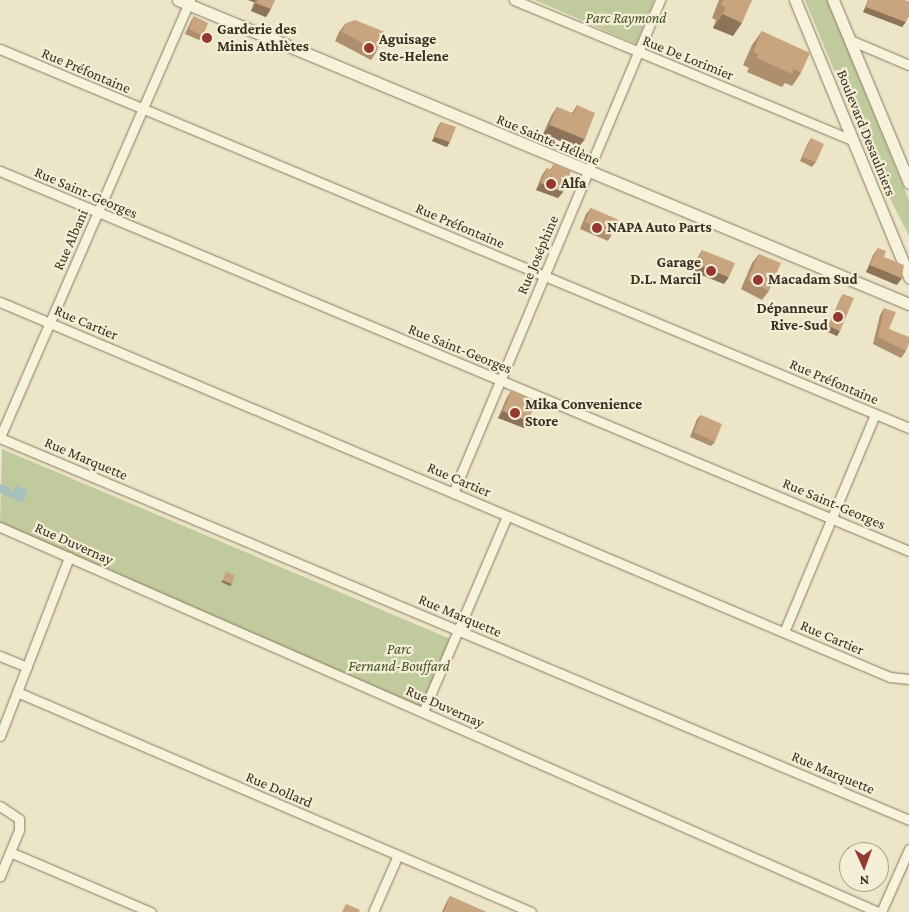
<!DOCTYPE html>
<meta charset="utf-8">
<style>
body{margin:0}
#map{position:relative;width:909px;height:912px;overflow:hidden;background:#ede5c8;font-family:"Crimson Pro",serif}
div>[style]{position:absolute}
.green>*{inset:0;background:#c1ca9c}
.water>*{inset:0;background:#a8c1bc}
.roads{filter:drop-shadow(0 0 1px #88785d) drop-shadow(0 0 1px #88785d)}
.street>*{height:9px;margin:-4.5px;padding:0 4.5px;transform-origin:4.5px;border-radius:4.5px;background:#f7f2db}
.secondary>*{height:11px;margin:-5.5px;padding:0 5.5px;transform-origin:5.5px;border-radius:5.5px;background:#f7f2db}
.wall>*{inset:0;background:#ad8e6d}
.shaded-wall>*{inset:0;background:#8d7459}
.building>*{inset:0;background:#c9a57f}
.dots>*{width:14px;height:14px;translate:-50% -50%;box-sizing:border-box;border:2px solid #f4eed7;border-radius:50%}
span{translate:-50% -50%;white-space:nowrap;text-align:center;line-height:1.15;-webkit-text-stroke:4.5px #f4eed7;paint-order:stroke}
.park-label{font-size:15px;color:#455428;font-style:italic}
.poi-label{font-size:15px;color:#392e20;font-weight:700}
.left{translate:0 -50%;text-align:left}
.right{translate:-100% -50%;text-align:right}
.street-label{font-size:15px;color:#392e20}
.north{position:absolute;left:839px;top:842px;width:50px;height:50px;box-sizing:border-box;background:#f4eed7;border:1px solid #a9a18e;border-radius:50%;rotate:178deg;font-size:14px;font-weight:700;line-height:20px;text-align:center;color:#392e20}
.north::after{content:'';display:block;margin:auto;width:18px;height:22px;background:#943930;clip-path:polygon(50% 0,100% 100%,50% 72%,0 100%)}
</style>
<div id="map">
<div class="green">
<i style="clip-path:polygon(535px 0,654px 0,636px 44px)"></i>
<i style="clip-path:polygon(805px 0,827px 0,909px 200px,909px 236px,876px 171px)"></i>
<i style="clip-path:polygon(2px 449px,453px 640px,421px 708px,0 523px)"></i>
</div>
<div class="water">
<i style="clip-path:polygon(0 484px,10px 487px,12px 493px,16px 485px,28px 490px,23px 503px,0 493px)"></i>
</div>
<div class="roads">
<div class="street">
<i style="left:514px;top:0;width:366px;rotate:22.5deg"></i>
<i style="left:850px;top:40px;width:64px;rotate:23deg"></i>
<i style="left:0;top:49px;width:985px;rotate:22.63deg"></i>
<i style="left:0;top:171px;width:985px;rotate:22.69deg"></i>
<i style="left:0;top:302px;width:966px;rotate:22.85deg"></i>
<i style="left:890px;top:677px;width:19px;rotate:6deg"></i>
<i style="left:0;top:437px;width:477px;rotate:-66.5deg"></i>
<i style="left:0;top:438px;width:986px;rotate:22.79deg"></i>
<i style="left:453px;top:493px;width:535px;rotate:-67.22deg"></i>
<i style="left:0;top:527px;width:959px;rotate:23.68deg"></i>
<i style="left:784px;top:632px;width:236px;rotate:-67.3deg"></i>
<i style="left:0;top:656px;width:29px;rotate:22deg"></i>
<i style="left:17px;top:692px;width:559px;rotate:23.17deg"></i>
<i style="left:423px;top:712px;width:213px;rotate:-66.8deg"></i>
<i style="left:0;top:736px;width:192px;rotate:-68.9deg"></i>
<i style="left:0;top:806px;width:23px;rotate:34deg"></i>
<i style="left:19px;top:819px;width:11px;rotate:90deg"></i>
<i style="left:19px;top:830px;width:50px;rotate:112.4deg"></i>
<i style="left:10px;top:852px;width:153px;rotate:23.1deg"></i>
<i style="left:373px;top:912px;width:62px;rotate:-66.3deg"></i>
<i style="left:881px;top:912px;width:69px;rotate:-66deg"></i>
</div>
<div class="secondary">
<i style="left:178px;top:0;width:792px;rotate:22.58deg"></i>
<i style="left:795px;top:0;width:300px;rotate:67.6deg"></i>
<i style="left:833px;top:0;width:198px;rotate:67.4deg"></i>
</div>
</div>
<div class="wall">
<i style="clip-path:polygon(248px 0,275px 0,266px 17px,251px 11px,254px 2px)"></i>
<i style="clip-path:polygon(719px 0,752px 0,733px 36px,713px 28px,716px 20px,712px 18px)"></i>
<i style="clip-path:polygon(868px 0,904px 0,909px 2px,909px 17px,908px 17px,902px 27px,863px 12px)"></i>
<i style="clip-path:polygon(194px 16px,203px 36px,199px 40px,185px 34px,191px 21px)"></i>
<i style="clip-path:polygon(346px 23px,377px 51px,371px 60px,335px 41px,339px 32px)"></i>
<i style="clip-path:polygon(762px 31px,801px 73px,792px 86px,785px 83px,782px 87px,747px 72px,749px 68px,743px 65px,752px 45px)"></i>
<i style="clip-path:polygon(577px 105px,578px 148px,543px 134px,551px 116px,557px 107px,572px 113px)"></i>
<i style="clip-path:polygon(441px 122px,447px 147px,432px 141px,438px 126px)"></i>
<i style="clip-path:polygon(811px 138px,816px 162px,812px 167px,800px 161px,808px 143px)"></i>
<i style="clip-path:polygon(554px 164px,563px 192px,558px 198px,536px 190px,542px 175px,547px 168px,550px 170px)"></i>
<i style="clip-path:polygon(591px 208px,612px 234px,608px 241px,580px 229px,586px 214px)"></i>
<i style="clip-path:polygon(878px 248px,897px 285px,866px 272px,873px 255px)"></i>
<i style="clip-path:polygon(702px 250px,724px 284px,692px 271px,698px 257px)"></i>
<i style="clip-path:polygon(759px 254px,769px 291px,762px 300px,741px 289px,752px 263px)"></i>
<i style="clip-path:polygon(843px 294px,837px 336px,826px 331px,840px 299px)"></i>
<i style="clip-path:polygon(884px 308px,889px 329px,906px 351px,901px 358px,873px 344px,880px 315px)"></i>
<i style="clip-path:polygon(512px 390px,528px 421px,524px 428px,498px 418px,507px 397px)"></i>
<i style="clip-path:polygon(701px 415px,715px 442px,711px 446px,690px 437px,697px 419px)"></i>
<i style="clip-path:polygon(450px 896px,486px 912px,442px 912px,447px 901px)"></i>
</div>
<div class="shaded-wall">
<i style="clip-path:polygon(248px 0,256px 0,254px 2px)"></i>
<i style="clip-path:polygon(256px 3px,271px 9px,266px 17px,251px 11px)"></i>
<i style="clip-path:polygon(866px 7px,906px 22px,902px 27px,863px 12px)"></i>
<i style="clip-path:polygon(723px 14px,742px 23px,733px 36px,713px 28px)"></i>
<i style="clip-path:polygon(550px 125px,585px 139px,578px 148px,543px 134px)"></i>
<i style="clip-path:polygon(435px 137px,450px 142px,447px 147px,432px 141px)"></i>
<i style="clip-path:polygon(541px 183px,563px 192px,558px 198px,536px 190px)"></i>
<i style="clip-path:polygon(697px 264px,729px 277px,724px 284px,692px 271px)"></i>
<i style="clip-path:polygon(870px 265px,902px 278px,897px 285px,866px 272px)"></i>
<i style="clip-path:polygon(829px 326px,840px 331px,837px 336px,826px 331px)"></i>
<i style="clip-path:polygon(503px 411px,528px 421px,524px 428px,498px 418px)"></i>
<i style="clip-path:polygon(223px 580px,232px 584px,230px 586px,221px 582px)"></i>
</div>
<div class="building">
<i style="clip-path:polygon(258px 0,275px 0,271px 9px,256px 3px)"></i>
<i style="clip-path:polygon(723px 0,752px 0,742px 23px,723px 14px,726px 7px,721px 5px)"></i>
<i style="clip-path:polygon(869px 0,904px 0,909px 2px,909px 14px,906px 22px,866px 7px)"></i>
<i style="clip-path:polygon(194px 16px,208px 23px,203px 36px,189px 29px)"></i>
<i style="clip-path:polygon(355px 20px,385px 32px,377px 51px,342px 32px,346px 23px)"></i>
<i style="clip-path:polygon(762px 31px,810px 53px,801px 73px,794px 69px,792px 74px,757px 58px,758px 54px,753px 52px)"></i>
<i style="clip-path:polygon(577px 105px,595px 113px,585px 139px,550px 125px,557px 107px,574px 114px)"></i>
<i style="clip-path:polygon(441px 122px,456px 127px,450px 142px,435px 137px)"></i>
<i style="clip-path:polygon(811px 138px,824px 144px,816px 162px,803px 157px)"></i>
<i style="clip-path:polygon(554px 164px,571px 171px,563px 192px,541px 183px,547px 168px,552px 170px)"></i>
<i style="clip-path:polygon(591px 208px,619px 220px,612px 234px,585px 222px)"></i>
<i style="clip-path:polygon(878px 248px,886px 251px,884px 257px,904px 265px,902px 278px,870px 265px)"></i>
<i style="clip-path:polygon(702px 250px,735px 263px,729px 277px,697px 264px)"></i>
<i style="clip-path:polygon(759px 254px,781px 263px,769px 291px,748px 280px)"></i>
<i style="clip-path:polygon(843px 294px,854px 298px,840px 331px,829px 326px)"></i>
<i style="clip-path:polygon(884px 308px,896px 312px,889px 329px,909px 337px,909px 343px,906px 351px,878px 337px)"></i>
<i style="clip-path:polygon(512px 390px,537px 401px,528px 421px,503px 411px)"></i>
<i style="clip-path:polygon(701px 415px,722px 424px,715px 442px,694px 432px)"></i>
<i style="clip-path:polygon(226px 572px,235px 575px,232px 584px,223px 580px)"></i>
<i style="clip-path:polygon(450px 896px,486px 912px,444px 912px)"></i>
<i style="clip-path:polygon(346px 904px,360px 910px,359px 912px,342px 912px)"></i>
</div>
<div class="dots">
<i style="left:207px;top:38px;background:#943930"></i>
<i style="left:369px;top:48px;background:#943930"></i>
<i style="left:551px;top:184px;background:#943930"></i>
<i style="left:597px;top:228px;background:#943930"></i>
<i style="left:711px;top:271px;background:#943930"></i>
<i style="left:758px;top:280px;background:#943930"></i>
<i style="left:838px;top:317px;background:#943930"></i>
<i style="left:515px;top:413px;background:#943930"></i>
</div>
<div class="park-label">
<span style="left:626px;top:19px">Parc Raymond</span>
<span style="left:399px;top:658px">Parc<br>Fernand-Bouffard</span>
</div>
<div class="poi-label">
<span class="left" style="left:217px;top:38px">Garderie des<br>Minis Athlètes</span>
<span class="left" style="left:379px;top:48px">Aguisage<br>Ste-Helene</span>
<span class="left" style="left:561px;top:184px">Alfa</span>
<span class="left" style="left:607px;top:228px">NAPA Auto Parts</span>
<span class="right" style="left:701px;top:271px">Garage<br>D.L. Marcil</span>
<span class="left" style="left:768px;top:280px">Macadam Sud</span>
<span class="right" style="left:828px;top:317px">Dépanneur<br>Rive-Sud</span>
<span class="left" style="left:525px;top:413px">Mika Convenience<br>Store</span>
</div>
<div class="street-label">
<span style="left:688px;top:58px;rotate:22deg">Rue De Lorimier</span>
<span style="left:86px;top:71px;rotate:23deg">Rue Préfontaine</span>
<span style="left:866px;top:133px;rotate:68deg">Boulevard Desaulniers</span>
<span style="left:548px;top:140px;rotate:23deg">Rue Sainte-Hélène</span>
<span style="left:86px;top:193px;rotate:23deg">Rue Saint-Georges</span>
<span style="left:460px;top:226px;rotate:23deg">Rue Préfontaine</span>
<span style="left:71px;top:240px;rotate:-66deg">Rue Albani</span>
<span style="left:538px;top:255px;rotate:-67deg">Rue Joséphine</span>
<span style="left:86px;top:323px;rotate:23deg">Rue Cartier</span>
<span style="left:460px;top:349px;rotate:22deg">Rue Saint-Georges</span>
<span style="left:834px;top:382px;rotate:23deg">Rue Préfontaine</span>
<span style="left:86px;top:459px;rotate:23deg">Rue Marquette</span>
<span style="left:459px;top:480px;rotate:23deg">Rue Cartier</span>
<span style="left:834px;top:504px;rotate:23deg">Rue Saint-Georges</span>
<span style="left:74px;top:544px;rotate:24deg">Rue Duvernay</span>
<span style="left:460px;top:616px;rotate:23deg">Rue Marquette</span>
<span style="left:832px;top:638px;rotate:23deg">Rue Cartier</span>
<span style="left:445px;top:707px;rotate:24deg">Rue Duvernay</span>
<span style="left:833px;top:773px;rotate:23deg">Rue Marquette</span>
<span style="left:279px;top:790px;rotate:23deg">Rue Dollard</span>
</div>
<div class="north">N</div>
</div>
